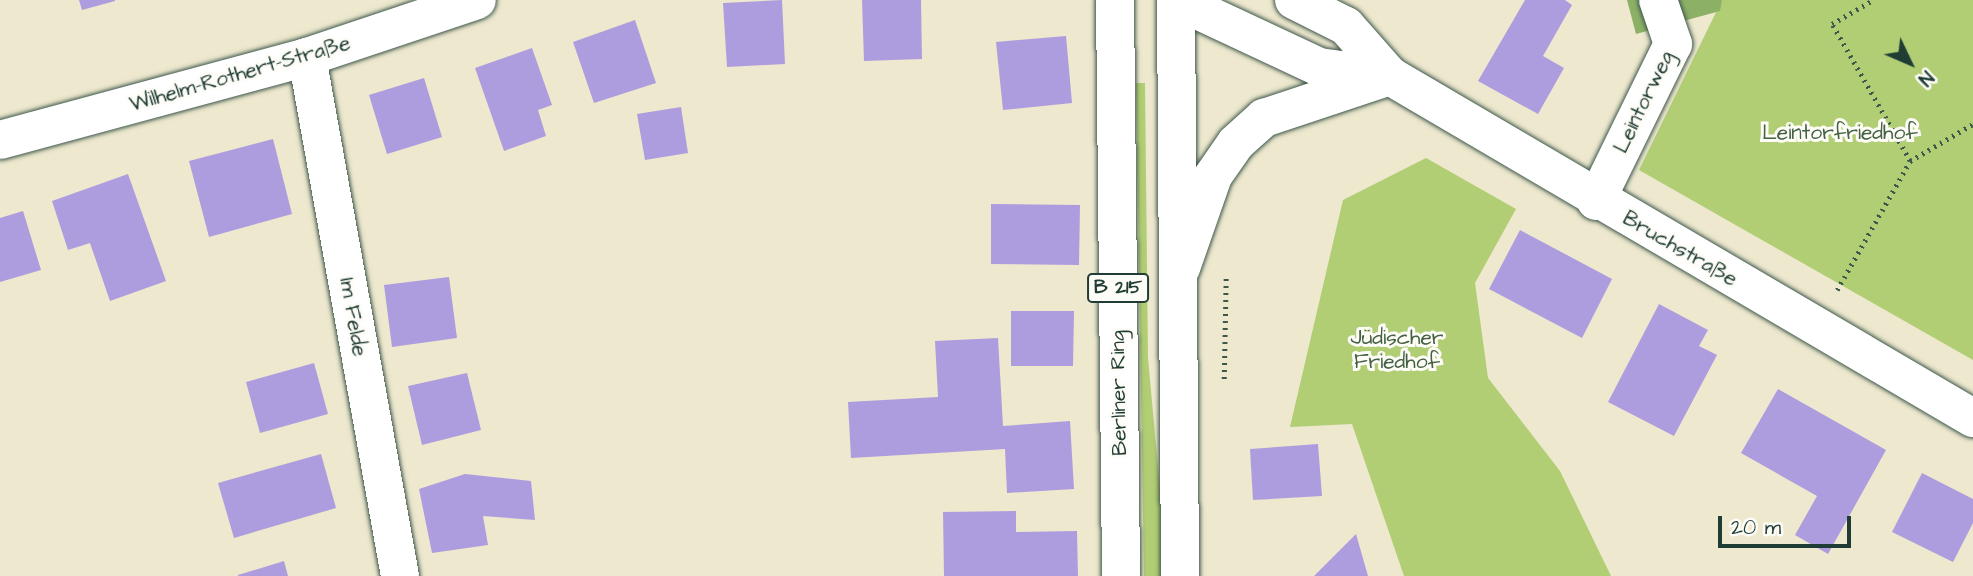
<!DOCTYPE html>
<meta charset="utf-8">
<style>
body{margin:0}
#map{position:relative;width:1973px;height:576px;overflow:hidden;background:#ede8ce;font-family:"Architects Daughter",sans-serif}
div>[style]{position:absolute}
.green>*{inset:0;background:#b1ce74}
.forest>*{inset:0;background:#8cb166}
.building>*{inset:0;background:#ae9dde}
.path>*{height:4.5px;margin-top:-2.25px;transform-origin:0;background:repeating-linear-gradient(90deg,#3e574b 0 2px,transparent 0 7px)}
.roads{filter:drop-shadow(0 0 2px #3e574b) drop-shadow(0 0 2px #3e574b)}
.street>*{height:38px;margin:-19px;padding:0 19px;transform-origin:19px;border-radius:19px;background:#fff}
.primary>*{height:38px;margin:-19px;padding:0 19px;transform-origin:19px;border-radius:19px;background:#fff}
span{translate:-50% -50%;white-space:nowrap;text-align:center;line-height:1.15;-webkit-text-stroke:6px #fdfcf7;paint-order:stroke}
.shield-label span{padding:2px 5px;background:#fdfcf7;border:2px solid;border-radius:5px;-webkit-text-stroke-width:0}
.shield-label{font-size:19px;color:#1f3d34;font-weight:700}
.street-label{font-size:21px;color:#1f3d34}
.park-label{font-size:21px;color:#446144}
.north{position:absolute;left:1875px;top:28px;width:70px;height:70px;-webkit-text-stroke:5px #fdfcf7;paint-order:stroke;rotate:134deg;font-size:19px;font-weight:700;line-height:28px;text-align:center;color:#1f3d34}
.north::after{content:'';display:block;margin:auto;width:24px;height:32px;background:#1f3d34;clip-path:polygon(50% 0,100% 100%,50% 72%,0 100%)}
.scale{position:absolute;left:1718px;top:516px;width:133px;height:32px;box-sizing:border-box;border:4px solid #1f3d34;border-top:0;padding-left:9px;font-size:21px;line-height:24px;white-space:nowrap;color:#1f3d34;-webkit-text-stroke:5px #fdfcf7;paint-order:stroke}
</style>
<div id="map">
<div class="green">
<i style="clip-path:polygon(1722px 0,1973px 0,1973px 360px,1639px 170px)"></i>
<i style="clip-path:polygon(1136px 83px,1145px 83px,1148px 358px,1168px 576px,1144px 576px)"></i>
<i style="clip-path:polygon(1426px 158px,1516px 209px,1475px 283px,1488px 378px,1560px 471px,1611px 576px,1404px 576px,1352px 424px,1290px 427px,1343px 200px)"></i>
</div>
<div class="forest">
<i style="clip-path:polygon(1627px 0,1722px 0,1720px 11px,1636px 34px)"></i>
</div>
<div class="building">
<i style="clip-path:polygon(79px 0,115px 0,115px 1px,82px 10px)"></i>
<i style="clip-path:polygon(782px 0,785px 64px,727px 67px,723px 3px)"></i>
<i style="clip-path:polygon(862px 0,921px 0,922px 59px,864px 61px)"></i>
<i style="clip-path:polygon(1525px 0,1565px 0,1572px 5px,1543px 56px,1564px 68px,1538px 114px,1478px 81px)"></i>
<i style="clip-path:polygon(635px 20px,656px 83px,594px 103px,573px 42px)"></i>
<i style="clip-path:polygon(1066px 36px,1072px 103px,1003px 110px,996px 42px)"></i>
<i style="clip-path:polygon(532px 48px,552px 105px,538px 110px,546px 136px,504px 151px,475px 68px)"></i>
<i style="clip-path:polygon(424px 78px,442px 137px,387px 154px,369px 95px)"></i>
<i style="clip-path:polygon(681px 107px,688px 153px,645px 160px,637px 114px)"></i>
<i style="clip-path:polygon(273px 139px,292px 214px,209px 237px,189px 161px)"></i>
<i style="clip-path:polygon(128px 174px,166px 281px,110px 301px,90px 243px,68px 250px,52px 201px)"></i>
<i style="clip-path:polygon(991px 204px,1080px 205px,1079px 265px,991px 264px)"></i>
<i style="clip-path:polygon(23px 211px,41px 270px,0 282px,0 218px)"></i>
<i style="clip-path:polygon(1520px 230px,1612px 279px,1582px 338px,1489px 289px)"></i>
<i style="clip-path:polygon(449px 277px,457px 338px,392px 347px,384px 285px)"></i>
<i style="clip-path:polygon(1659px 304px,1708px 330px,1699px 346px,1717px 355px,1674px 436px,1608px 402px)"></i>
<i style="clip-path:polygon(1011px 311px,1074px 311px,1073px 366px,1011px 366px)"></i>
<i style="clip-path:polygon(998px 338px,1003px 426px,1070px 421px,1074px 489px,1007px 493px,1005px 449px,851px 458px,848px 402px,938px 397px,935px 341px)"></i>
<i style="clip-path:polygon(314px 363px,328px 414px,260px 433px,246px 382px)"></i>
<i style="clip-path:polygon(467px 373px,481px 430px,422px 445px,408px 386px)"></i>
<i style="clip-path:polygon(1778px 389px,1886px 450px,1828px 554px,1795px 535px,1817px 496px,1741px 453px)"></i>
<i style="clip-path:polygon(1318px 444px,1322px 496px,1253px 500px,1250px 449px)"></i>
<i style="clip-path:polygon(321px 454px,336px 508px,234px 538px,218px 483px)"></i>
<i style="clip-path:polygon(1922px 473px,1973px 499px,1973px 523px,1953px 562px,1892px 532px)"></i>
<i style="clip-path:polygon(465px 474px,531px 481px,535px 520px,483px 516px,488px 545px,432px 553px,419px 489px)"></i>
<i style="clip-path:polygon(1016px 511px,1016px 532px,1077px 531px,1078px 576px,944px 576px,943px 512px)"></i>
<i style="clip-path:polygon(1356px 534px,1368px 576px,1314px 576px)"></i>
<i style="clip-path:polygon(284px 561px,288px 576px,238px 576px,238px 575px)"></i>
</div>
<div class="path">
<i style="left:1910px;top:161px;width:73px;rotate:-30.4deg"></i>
<i style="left:1837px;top:290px;width:148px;rotate:-60.5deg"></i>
<i style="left:1910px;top:161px;width:158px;rotate:-119.7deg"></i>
<i style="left:1832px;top:24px;width:48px;rotate:-30.3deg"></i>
<i style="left:1224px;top:379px;width:103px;rotate:-88.9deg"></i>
</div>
<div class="roads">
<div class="street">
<i style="left:1176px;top:0;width:158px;rotate:25.1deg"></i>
<i style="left:1319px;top:67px;width:61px;rotate:7.6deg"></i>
<i style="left:1294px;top:0;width:58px;rotate:26.6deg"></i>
<i style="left:1346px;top:26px;width:67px;rotate:48.7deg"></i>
<i style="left:1390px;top:76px;width:676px;rotate:30.4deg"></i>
<i style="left:307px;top:57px;width:527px;rotate:79.84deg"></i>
<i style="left:0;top:140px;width:318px;rotate:-15.1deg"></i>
<i style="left:307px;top:57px;width:179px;rotate:-18.5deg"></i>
<i style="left:1596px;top:201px;width:175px;rotate:-63.9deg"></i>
<i style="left:1673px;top:44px;width:46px;rotate:-108.8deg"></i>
<i style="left:1181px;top:268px;width:97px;rotate:-70.8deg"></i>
<i style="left:1213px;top:176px;width:40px;rotate:-55.1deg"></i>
<i style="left:1236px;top:143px;width:38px;rotate:-42deg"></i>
<i style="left:1264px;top:118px;width:133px;rotate:-18.4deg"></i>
</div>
<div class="primary">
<i style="left:1115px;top:0;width:576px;rotate:89.4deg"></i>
<i style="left:1176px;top:0;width:576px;rotate:89.6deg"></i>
</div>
</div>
<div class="shield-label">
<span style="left:1118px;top:288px">B 215</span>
</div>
<div class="street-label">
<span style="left:240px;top:74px;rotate:-16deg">Wilhelm-Rothert-Straße</span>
<span style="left:1644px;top:102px;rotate:-64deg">Leintorweg</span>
<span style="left:1680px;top:249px;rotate:30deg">Bruchstraße</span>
<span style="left:353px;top:317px;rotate:80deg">Im Felde</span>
<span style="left:1119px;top:393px;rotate:-91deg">Berliner Ring</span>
</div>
<div class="park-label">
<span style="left:1840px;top:133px">Leintorfriedhof</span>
<span style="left:1397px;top:350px">Jüdischer<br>Friedhof</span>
</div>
<div class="north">N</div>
<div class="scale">20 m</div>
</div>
